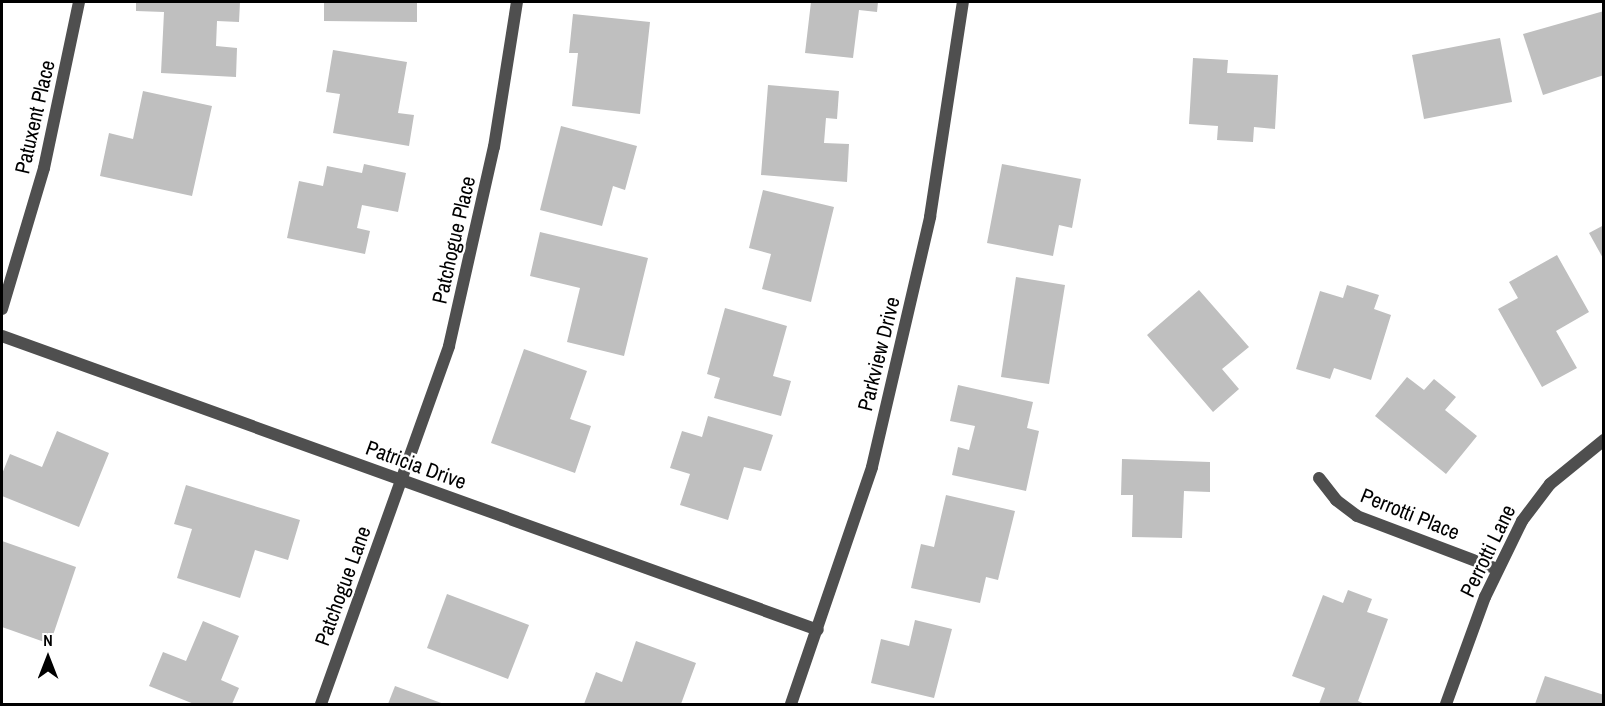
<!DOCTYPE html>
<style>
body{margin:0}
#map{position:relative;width:1605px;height:706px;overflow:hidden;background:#fff;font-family:"Archivo Narrow",sans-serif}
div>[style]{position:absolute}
.building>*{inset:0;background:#bfbfbf}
.minor>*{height:12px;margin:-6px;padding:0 6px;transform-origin:6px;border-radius:6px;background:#4f4f4f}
.tertiary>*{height:12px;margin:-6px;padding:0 6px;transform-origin:6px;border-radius:6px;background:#4f4f4f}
span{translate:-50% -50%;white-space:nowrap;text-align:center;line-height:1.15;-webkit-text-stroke:4.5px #fff;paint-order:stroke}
.street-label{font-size:21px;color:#000}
.frame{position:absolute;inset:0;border:3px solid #000;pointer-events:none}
.north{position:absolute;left:18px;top:628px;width:60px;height:60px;-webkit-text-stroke:4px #fff;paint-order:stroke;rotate:0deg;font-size:16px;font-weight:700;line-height:24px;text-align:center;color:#000}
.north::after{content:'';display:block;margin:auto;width:21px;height:27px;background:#000;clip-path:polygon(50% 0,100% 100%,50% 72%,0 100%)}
</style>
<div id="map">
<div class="building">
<i style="clip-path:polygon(136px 2px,240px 2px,239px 22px,217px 21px,216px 46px,237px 48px,236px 77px,161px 73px,164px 12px,136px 11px)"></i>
<i style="clip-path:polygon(324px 2px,417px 2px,417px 22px,324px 21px)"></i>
<i style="clip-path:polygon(811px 2px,878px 2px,877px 12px,859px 10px,853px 58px,805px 53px)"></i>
<i style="clip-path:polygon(1604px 11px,1604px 75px,1543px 95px,1523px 34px)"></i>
<i style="clip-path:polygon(573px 14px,650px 22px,640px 114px,572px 106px,578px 53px,569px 53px)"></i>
<i style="clip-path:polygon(1500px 38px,1512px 102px,1424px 119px,1412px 55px)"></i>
<i style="clip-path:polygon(333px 50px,407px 62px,398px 113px,414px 115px,409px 146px,333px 133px,340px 94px,326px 92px)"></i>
<i style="clip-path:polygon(1193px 58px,1228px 60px,1227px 73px,1278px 75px,1275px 129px,1254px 127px,1253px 142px,1217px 140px,1218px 126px,1189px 124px)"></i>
<i style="clip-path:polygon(768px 85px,839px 91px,837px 119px,826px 118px,824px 143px,849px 144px,847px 182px,761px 175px)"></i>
<i style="clip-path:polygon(143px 91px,212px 106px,192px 196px,100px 176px,109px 133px,133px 139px)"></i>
<i style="clip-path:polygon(561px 126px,637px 146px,625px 190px,613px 186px,602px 226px,540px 210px)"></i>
<i style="clip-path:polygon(364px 164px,406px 173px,398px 212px,362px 205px,357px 228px,370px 231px,365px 254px,287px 238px,299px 181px,323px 186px,327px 166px,362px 173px)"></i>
<i style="clip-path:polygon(1002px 164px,1081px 179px,1072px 228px,1059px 225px,1053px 256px,987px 243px)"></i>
<i style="clip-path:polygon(763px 190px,834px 207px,811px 302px,762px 289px,771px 254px,749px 248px)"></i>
<i style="clip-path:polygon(1604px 225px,1604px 260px,1589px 233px)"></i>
<i style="clip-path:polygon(540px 232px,648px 258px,624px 356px,567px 342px,580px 288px,530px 276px)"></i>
<i style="clip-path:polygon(1557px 255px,1589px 312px,1556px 331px,1577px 368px,1542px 387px,1498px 309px,1518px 298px,1509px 282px)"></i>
<i style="clip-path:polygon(1016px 277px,1065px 285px,1049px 384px,1001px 377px)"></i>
<i style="clip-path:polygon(1347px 285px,1379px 295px,1374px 309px,1391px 315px,1371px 380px,1334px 368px,1330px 379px,1296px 369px,1320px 291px,1343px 298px)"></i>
<i style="clip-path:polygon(1199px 290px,1249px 347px,1222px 369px,1239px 389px,1213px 412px,1147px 335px)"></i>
<i style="clip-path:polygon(725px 308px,787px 326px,773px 376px,791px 381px,781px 416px,714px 398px,720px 378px,707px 374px)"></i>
<i style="clip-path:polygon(524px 349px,587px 371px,570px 419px,591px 426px,575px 473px,491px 443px)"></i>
<i style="clip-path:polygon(1407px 377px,1424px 390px,1434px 379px,1456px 397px,1445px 410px,1477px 436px,1446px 474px,1375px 416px)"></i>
<i style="clip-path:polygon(958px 385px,1033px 402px,1027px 428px,1039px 431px,1026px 491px,952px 475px,958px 447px,969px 450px,975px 426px,950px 421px)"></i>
<i style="clip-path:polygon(708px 416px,773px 435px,761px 471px,744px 467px,728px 520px,680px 505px,690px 474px,670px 468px,682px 431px,702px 437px)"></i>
<i style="clip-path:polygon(57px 431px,109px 453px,79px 527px,2px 496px,2px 474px,10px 454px,42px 467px)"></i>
<i style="clip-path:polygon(1122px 459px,1210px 462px,1210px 492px,1184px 491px,1182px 538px,1132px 537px,1133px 495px,1121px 495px)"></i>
<i style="clip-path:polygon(186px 485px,300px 520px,288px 560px,255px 550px,240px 598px,177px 578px,192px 529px,174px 524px)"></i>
<i style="clip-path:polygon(946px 495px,1015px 511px,998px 580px,986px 577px,980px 603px,911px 588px,921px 544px,934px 547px)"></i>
<i style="clip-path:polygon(2px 541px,76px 567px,50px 644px,2px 627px)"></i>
<i style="clip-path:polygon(1348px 590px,1372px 599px,1367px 612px,1388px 619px,1358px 701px,1365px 704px,1319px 704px,1325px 688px,1292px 676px,1323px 595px,1343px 603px)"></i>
<i style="clip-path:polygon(447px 594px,529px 625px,508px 679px,427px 648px)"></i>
<i style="clip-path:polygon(915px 620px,952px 629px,934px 698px,871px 683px,881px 639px,909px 646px)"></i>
<i style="clip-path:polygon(203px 621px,239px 636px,221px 680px,239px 688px,232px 704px,194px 704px,149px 686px,163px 652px,186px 661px)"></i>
<i style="clip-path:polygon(636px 641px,696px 663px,681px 704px,584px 704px,596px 672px,622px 682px)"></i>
<i style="clip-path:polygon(1545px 676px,1604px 695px,1604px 704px,1535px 704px)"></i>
<i style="clip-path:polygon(395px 686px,444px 704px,388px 704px)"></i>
</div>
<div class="minor">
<i style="left:2px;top:309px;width:147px;rotate:-73.4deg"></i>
<i style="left:44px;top:168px;width:170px;rotate:-78.1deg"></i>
<i style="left:2px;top:336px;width:867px;rotate:19.81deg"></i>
<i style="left:1319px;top:478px;width:28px;rotate:52deg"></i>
<i style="left:1336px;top:500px;width:26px;rotate:37deg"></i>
<i style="left:1357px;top:516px;width:150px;rotate:20.7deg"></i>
<i style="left:321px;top:704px;width:380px;rotate:-70.3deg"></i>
<i style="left:449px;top:346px;width:204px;rotate:-77.3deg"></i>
<i style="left:494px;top:147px;width:147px;rotate:-81deg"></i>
<i style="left:1446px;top:704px;width:114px;rotate:-70deg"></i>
<i style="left:1485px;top:597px;width:85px;rotate:-64deg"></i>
<i style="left:1522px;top:521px;width:46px;rotate:-52.9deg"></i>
<i style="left:1550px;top:484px;width:70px;rotate:-39.2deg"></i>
</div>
<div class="tertiary">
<i style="left:791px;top:704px;width:250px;rotate:-71.1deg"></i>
<i style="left:872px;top:467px;width:257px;rotate:-76.9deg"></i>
<i style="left:930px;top:217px;width:218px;rotate:-81.3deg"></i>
</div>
<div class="street-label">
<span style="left:35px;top:117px;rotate:-77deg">Patuxent Place</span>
<span style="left:454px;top:240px;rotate:-77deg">Patchogue Place</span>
<span style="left:879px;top:354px;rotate:-76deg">Parkview Drive</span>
<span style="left:416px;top:465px;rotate:20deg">Patricia Drive</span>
<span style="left:1410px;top:514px;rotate:22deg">Perrotti Place</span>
<span style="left:1488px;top:551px;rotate:-64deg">Perrotti Lane</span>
<span style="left:343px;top:586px;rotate:-70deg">Patchogue Lane</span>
</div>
<div class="frame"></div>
<div class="north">N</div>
</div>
